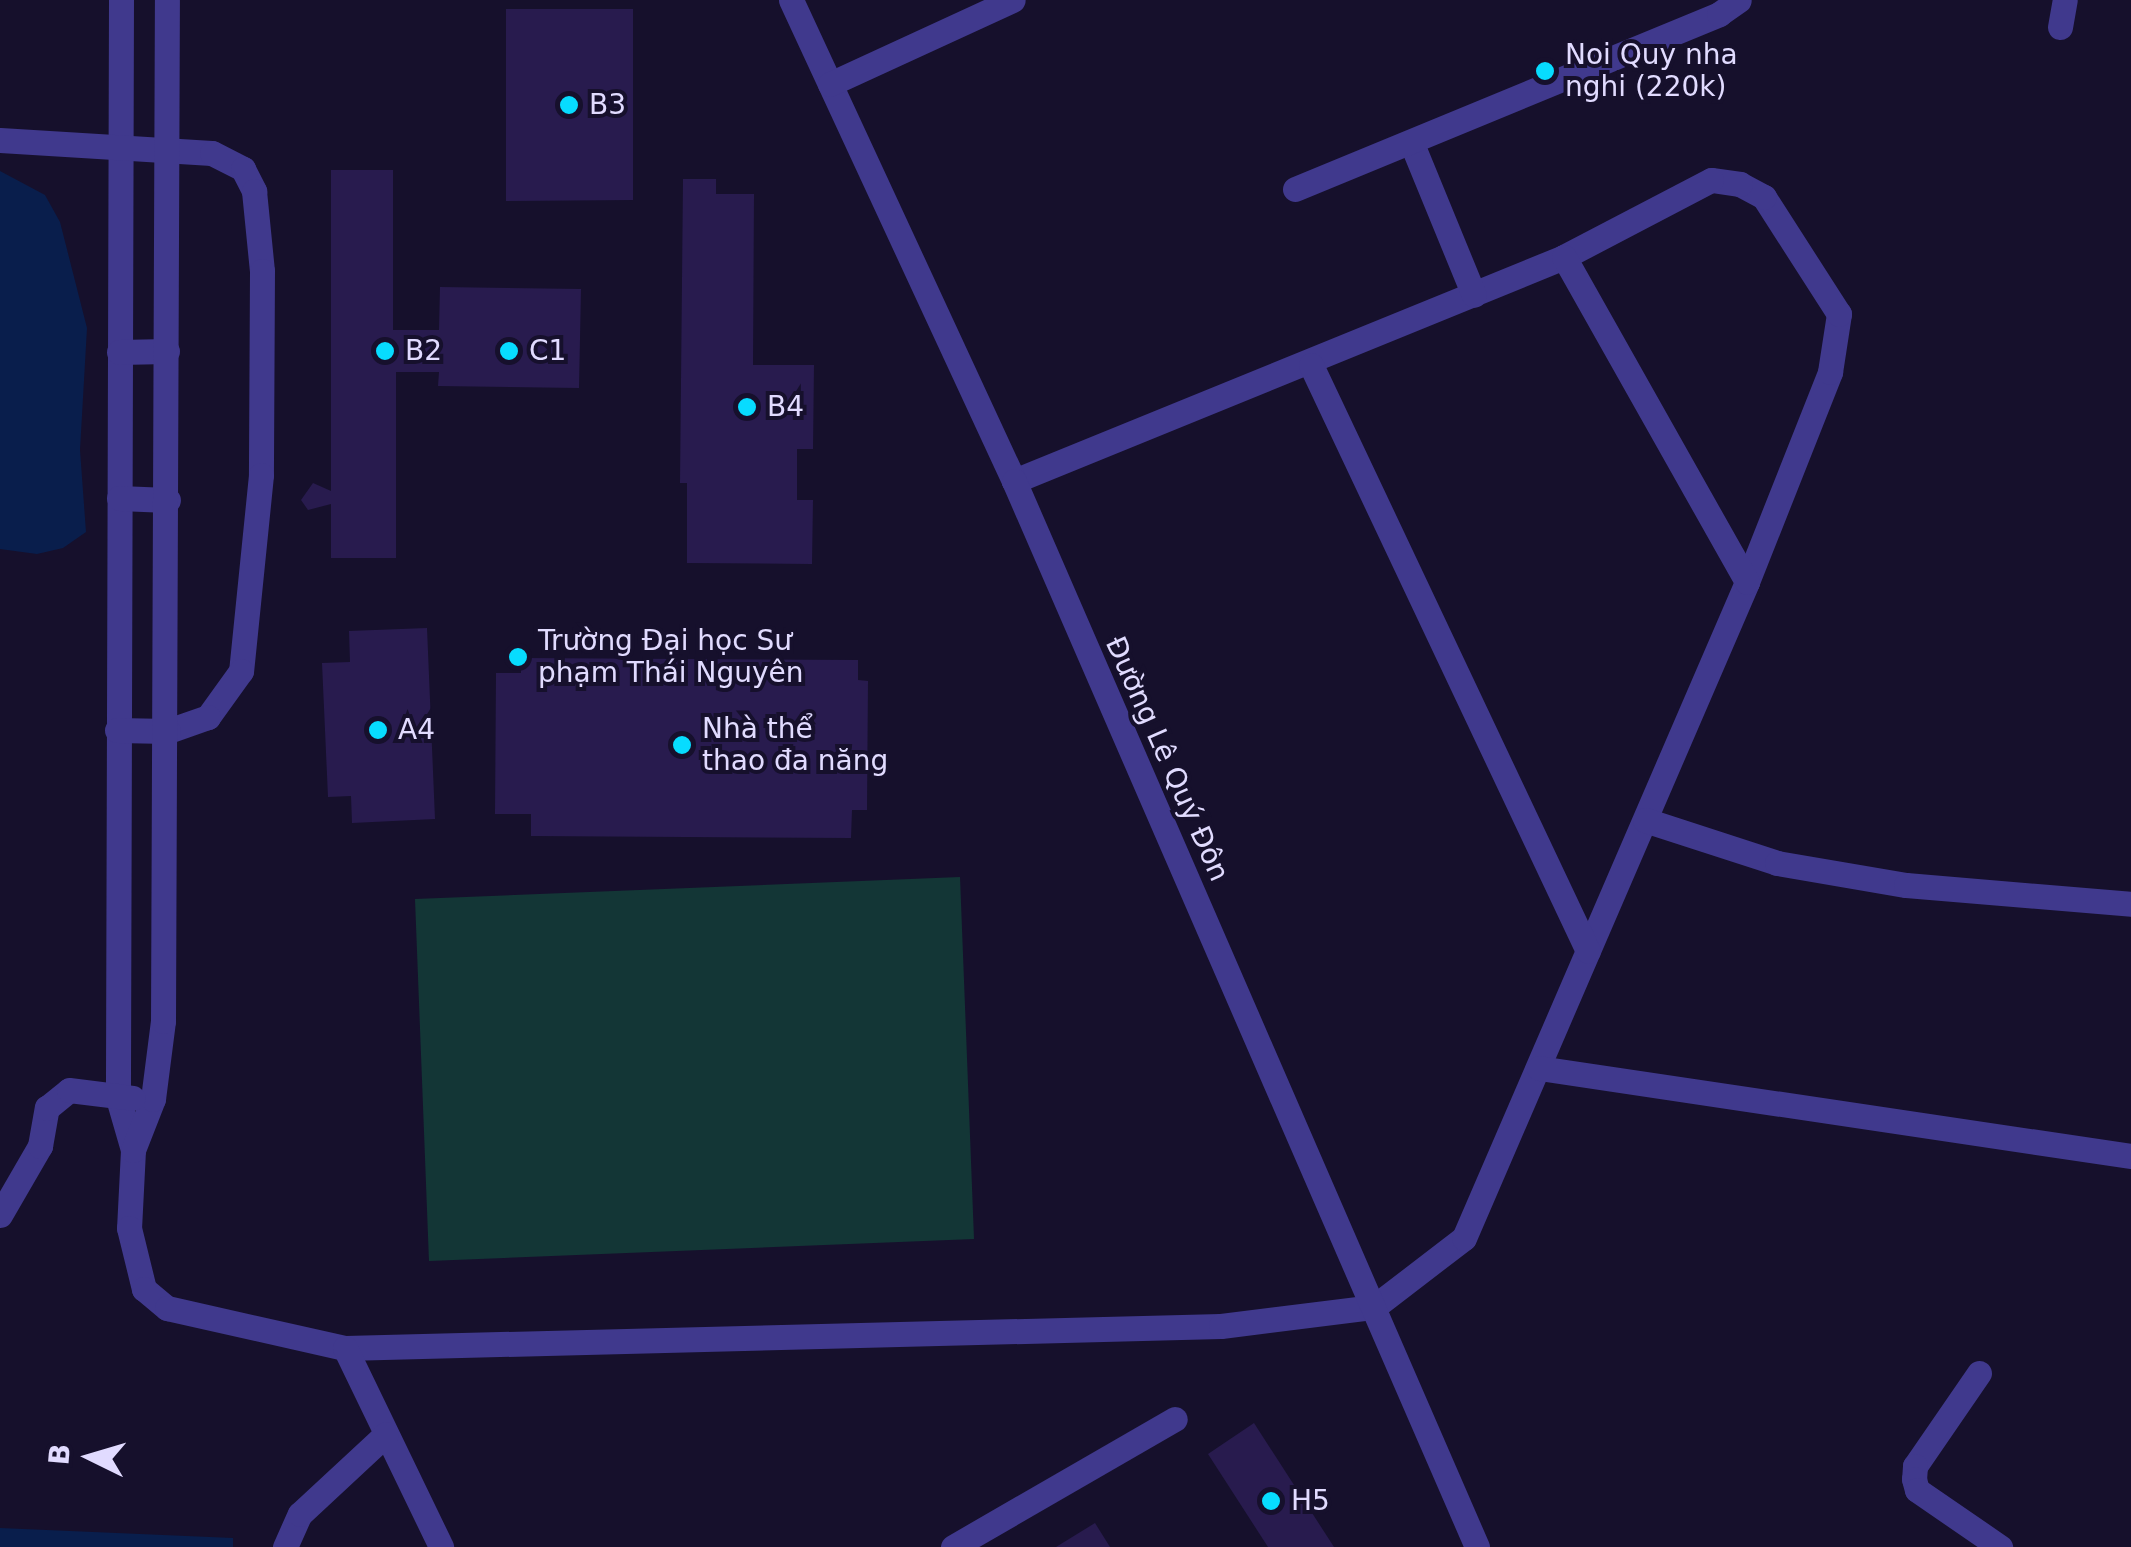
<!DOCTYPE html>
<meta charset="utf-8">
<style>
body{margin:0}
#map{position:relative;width:2131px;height:1547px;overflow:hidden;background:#16102c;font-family:"DejaVu Sans",sans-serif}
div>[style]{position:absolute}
.green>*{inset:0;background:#133636}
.water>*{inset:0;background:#091e4c}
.building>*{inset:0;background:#281b4e}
.minor>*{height:25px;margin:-12.5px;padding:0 12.5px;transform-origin:12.5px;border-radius:12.5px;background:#40398d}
.dots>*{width:28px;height:28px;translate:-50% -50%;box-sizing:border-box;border:5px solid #16102c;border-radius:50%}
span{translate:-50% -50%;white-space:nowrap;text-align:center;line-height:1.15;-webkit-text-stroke:8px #16102c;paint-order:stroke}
.poi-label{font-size:28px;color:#e1dbff}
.left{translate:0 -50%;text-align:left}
.street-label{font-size:28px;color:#e1dbff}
.north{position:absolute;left:40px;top:1407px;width:100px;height:100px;-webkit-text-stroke:8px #16102c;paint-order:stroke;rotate:275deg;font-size:28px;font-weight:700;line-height:40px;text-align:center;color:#e1dbff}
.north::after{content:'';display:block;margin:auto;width:35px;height:45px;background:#e1dbff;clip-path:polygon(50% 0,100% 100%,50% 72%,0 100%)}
</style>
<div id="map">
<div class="green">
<i style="clip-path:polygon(960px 877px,974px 1239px,429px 1261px,415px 899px)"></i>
</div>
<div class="water">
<i style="clip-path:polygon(0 171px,45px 195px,60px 222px,87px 328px,80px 450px,86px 532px,63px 548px,37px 554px,0 549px)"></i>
<i style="clip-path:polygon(0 1528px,233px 1538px,233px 1547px,0 1547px)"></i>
</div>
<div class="building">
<i style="clip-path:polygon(506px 9px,633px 9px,633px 200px,506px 201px)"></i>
<i style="clip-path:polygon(331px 170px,393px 170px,393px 330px,439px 330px,440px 287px,581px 289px,579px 388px,438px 386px,439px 372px,396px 372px,396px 558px,331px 558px,331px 504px,308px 510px,301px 500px,313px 483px,331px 491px)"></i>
<i style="clip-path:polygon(683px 179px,716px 179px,716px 194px,754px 194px,753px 365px,814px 365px,813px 449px,797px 449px,797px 500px,813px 500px,812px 564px,687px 563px,687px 483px,680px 483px)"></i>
<i style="clip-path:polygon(427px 628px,435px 819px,352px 823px,351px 796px,328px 797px,322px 663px,350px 662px,349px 631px)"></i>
<i style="clip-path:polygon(521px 658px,858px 660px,858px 680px,868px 681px,867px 810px,852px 810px,851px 838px,531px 836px,531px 814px,495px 814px,496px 673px,521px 673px)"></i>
<i style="clip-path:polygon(1254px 1423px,1334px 1547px,1268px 1547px,1208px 1454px)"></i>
<i style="clip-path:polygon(1095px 1523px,1110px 1547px,1056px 1547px)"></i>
</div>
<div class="minor">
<i style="left:121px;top:0;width:1098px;rotate:90.16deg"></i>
<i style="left:118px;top:1098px;width:54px;rotate:73.9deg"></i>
<i style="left:133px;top:1150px;width:78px;rotate:92.9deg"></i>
<i style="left:129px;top:1228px;width:63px;rotate:76.2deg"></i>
<i style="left:144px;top:1289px;width:30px;rotate:40deg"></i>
<i style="left:167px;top:1308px;width:182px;rotate:12.7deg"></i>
<i style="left:345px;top:1348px;width:876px;rotate:-1.44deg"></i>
<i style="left:1221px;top:1326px;width:154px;rotate:-7.1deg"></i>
<i style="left:1374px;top:1307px;width:113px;rotate:-37.5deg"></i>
<i style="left:1464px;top:1238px;width:714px;rotate:-66.66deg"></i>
<i style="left:1747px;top:582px;width:226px;rotate:-68.4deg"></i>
<i style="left:1830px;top:372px;width:59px;rotate:-81.2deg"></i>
<i style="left:1839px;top:314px;width:139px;rotate:-122.7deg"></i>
<i style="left:1764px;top:197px;width:27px;rotate:-152deg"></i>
<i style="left:1740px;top:184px;width:29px;rotate:-172deg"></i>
<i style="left:1711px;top:180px;width:166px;rotate:152.4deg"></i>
<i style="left:1564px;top:257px;width:594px;rotate:157.84deg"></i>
<i style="left:791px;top:0;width:530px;rotate:65.13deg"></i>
<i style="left:1014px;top:481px;width:1162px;rotate:66.52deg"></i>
<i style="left:2060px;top:27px;width:27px;rotate:-80deg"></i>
<i style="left:830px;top:84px;width:201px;rotate:-24.7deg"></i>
<i style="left:0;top:140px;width:212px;rotate:3.5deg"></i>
<i style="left:212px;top:153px;width:35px;rotate:27deg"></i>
<i style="left:243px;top:169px;width:25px;rotate:63deg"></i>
<i style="left:254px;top:191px;width:80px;rotate:84.3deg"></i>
<i style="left:262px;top:271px;width:204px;rotate:90.3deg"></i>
<i style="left:261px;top:475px;width:197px;rotate:95.8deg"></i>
<i style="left:241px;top:671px;width:57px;rotate:125.7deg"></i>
<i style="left:208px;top:717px;width:42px;rotate:160.7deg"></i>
<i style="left:168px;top:731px;width:51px;rotate:-178.9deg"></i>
<i style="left:1412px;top:144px;width:163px;rotate:67.7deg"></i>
<i style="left:1295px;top:189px;width:459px;rotate:-22.4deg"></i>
<i style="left:1719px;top:14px;width:24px;rotate:-35deg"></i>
<i style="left:1564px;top:257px;width:373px;rotate:60.6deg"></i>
<i style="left:119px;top:352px;width:48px;rotate:-1.2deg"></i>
<i style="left:1311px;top:365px;width:648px;rotate:64.7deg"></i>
<i style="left:119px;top:498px;width:49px;rotate:2.3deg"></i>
<i style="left:1645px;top:820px;width:139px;rotate:18deg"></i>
<i style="left:1777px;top:863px;width:131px;rotate:9.7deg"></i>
<i style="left:1906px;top:885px;width:226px;rotate:4.8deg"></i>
<i style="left:1539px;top:1068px;width:599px;rotate:8.46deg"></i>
<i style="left:133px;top:1150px;width:55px;rotate:-68.6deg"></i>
<i style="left:153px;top:1099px;width:79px;rotate:-82.7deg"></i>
<i style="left:163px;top:1021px;width:1021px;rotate:-89.78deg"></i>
<i style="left:0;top:1215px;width:80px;rotate:-59.9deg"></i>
<i style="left:40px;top:1146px;width:39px;rotate:-80deg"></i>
<i style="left:47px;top:1108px;width:28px;rotate:-39deg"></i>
<i style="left:69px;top:1090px;width:64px;rotate:7.1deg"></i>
<i style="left:345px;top:1348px;width:221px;rotate:64.2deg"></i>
<i style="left:1979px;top:1373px;width:113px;rotate:124.5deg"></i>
<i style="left:1915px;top:1466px;width:13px;rotate:94deg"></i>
<i style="left:1914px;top:1479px;width:11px;rotate:75deg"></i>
<i style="left:1917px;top:1490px;width:101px;rotate:34.5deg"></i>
<i style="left:285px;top:1547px;width:36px;rotate:-66deg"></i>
<i style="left:300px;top:1514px;width:117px;rotate:-42.9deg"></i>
<i style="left:953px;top:1547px;width:256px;rotate:-30deg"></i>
</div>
<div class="dots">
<i style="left:1545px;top:71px;background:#07dcff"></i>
<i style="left:569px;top:105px;background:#07dcff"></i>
<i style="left:385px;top:351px;background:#07dcff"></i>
<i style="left:509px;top:351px;background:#07dcff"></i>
<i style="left:747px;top:407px;background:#07dcff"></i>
<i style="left:518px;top:657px;background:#07dcff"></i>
<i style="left:378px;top:730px;background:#07dcff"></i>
<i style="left:682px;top:745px;background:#07dcff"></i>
<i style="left:1271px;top:1501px;background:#07dcff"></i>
</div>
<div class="poi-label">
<span class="left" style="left:1565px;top:71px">Noi Quy nha<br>nghi (220k)</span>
<span class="left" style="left:589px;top:105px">B3</span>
<span class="left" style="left:405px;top:351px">B2</span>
<span class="left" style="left:529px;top:351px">C1</span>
<span class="left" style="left:767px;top:407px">B4</span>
<span class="left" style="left:538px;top:657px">Trường Đại học Sư<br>phạm Thái Nguyên</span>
<span class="left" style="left:702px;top:745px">Nhà thể<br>thao đa năng</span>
<span class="left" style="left:398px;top:730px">A4</span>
<span class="left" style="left:1291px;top:1501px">H5</span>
</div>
<div class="street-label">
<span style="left:1167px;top:759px;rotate:66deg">Đường Lê Quý Đôn</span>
</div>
<div class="north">B</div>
</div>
